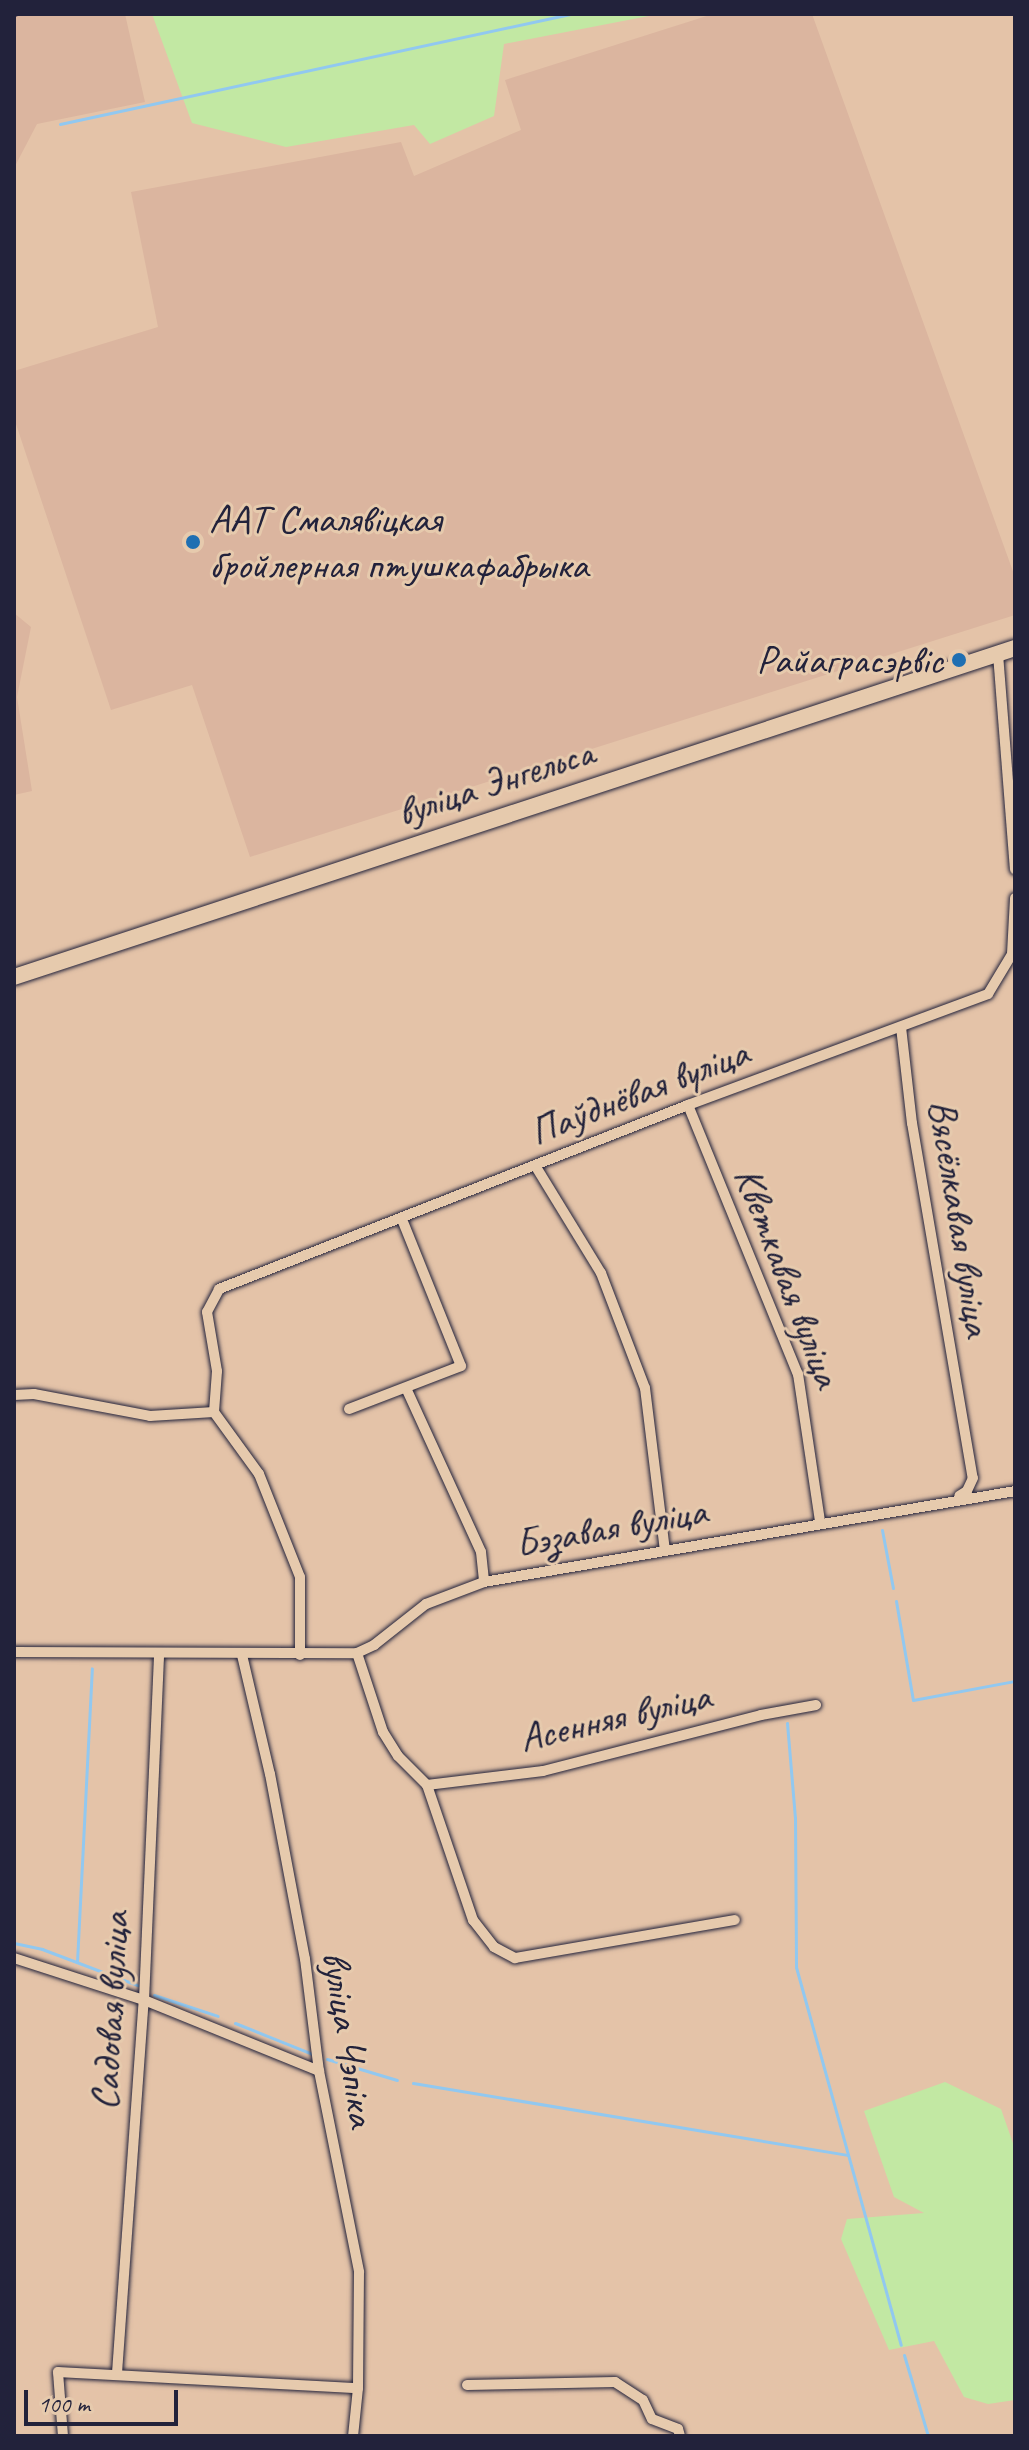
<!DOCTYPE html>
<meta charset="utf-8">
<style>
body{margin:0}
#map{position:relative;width:1029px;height:2450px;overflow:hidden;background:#e4c3a8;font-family:Caveat,sans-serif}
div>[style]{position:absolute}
.built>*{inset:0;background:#dbb59f}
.green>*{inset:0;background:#c2e8a3}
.stream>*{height:3px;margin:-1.5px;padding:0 1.5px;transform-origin:1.5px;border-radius:1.5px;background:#91c8f0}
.roads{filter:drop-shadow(0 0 2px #22223b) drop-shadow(0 0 2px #22223b)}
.street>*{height:10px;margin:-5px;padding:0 5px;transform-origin:5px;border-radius:5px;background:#e6caad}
.primary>*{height:16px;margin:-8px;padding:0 8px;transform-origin:8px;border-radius:8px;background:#e6caad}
.rail>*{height:3px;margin:-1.5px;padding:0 1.5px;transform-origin:1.5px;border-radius:1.5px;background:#22223b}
.dots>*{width:22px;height:22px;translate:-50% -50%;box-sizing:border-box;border:4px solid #e6caad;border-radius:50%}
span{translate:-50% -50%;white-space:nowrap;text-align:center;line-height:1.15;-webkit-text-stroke:6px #e6caad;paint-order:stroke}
.poi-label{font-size:40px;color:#22223b}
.left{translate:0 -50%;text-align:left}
.right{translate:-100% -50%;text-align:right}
.street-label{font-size:40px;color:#22223b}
.frame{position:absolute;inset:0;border:16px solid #22223b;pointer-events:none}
.scale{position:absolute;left:24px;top:2390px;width:154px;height:36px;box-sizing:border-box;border:4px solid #22223b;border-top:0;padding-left:10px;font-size:24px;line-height:28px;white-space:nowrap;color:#22223b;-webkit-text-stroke:6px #e6caad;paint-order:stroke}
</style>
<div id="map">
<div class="built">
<i style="clip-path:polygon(14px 14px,125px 14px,145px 102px,37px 124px,14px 168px)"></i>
<i style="clip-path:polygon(713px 14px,812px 14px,1015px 577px,1015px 615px,250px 857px,192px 685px,111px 710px,14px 418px,14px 371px,158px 327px,131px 192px,401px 142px,414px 176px,521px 130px,505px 80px)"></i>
<i style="clip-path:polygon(14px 613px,31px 627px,17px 697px,32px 791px,14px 795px)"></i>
</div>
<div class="green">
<i style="clip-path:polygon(152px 14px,659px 14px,504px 44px,494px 116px,430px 144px,414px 125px,286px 147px,192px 123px)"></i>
<i style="clip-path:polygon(945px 2082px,1001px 2109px,1015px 2149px,1015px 2400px,988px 2404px,964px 2397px,934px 2341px,889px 2350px,841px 2239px,847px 2219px,924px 2213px,894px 2197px,864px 2111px)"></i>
</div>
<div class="stream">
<i style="left:60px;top:124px;width:522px;rotate:-12.17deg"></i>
<i style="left:882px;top:1530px;width:59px;rotate:79.3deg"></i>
<i style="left:896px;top:1601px;width:100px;rotate:80.3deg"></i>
<i style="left:913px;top:1700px;width:104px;rotate:-10.6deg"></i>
<i style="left:787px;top:1723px;width:95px;rotate:85.2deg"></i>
<i style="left:795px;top:1818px;width:149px;rotate:89.6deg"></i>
<i style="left:796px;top:1967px;width:392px;rotate:74.5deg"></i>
<i style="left:14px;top:1943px;width:29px;rotate:12deg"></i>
<i style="left:42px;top:1949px;width:102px;rotate:20.8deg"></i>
<i style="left:77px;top:1962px;width:294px;rotate:-87.1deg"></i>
<i style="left:154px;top:1995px;width:67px;rotate:18.2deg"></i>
<i style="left:235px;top:2023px;width:83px;rotate:21.9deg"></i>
<i style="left:327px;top:2059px;width:73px;rotate:16.7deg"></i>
<i style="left:413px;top:2083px;width:440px;rotate:9.4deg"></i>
<i style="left:904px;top:2355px;width:84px;rotate:73.5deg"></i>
</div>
<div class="roads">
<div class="street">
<i style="left:998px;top:654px;width:216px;rotate:85.5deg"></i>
<i style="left:901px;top:1027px;width:97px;rotate:83.5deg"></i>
<i style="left:912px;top:1123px;width:360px;rotate:80.3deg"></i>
<i style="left:973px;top:1478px;width:14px;rotate:115deg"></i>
<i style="left:967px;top:1491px;width:9px;rotate:148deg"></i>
<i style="left:688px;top:1105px;width:291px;rotate:67.8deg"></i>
<i style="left:798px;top:1374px;width:150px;rotate:81.5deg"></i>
<i style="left:536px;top:1167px;width:124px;rotate:58.5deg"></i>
<i style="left:601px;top:1273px;width:123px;rotate:69.1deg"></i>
<i style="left:645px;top:1388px;width:164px;rotate:83deg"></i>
<i style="left:406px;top:1388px;width:180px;rotate:65.4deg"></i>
<i style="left:481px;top:1552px;width:30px;rotate:84deg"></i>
<i style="left:14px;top:1395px;width:20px;rotate:-3deg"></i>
<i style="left:34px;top:1394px;width:118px;rotate:10.7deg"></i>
<i style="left:150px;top:1416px;width:64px;rotate:-3.6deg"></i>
<i style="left:349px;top:1409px;width:120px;rotate:-21deg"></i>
<i style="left:461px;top:1366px;width:158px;rotate:-111.9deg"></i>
<i style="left:14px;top:1652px;width:343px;rotate:0.2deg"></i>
<i style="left:357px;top:1653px;width:19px;rotate:-25deg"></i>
<i style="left:374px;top:1645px;width:66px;rotate:-38.3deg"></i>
<i style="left:426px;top:1604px;width:62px;rotate:-20.8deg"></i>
<i style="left:484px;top:1582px;width:539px;rotate:-9.72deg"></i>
<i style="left:357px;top:1653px;width:83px;rotate:71.8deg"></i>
<i style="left:383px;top:1732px;width:28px;rotate:58deg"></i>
<i style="left:398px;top:1756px;width:41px;rotate:45deg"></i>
<i style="left:427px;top:1785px;width:143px;rotate:71.2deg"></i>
<i style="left:473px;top:1920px;width:34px;rotate:52deg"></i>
<i style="left:494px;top:1947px;width:24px;rotate:28deg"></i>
<i style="left:515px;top:1958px;width:223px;rotate:-9.8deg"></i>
<i style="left:242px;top:1655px;width:122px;rotate:76.8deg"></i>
<i style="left:270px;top:1774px;width:188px;rotate:79.3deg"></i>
<i style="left:305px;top:1959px;width:113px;rotate:82.9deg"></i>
<i style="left:319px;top:2071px;width:205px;rotate:78.7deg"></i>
<i style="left:359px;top:2272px;width:116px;rotate:90.5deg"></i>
<i style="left:358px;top:2388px;width:48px;rotate:95.9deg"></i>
<i style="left:300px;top:1655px;width:78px;rotate:-90deg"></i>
<i style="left:300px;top:1577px;width:111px;rotate:-111.7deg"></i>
<i style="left:259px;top:1474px;width:77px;rotate:-126deg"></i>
<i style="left:214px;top:1412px;width:41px;rotate:-85.8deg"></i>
<i style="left:217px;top:1371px;width:60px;rotate:-99.6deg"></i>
<i style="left:207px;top:1312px;width:26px;rotate:-62deg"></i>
<i style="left:219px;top:1289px;width:504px;rotate:-21.42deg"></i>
<i style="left:688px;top:1105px;width:320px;rotate:-20.3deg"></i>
<i style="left:988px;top:994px;width:47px;rotate:-59deg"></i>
<i style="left:1012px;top:954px;width:56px;rotate:-86.9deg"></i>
<i style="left:427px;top:1785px;width:117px;rotate:-6.9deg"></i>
<i style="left:543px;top:1771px;width:225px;rotate:-14.4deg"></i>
<i style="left:761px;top:1715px;width:56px;rotate:-10.3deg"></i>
<i style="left:14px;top:1958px;width:137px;rotate:17.9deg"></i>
<i style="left:144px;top:2000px;width:189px;rotate:22.1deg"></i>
<i style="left:117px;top:2373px;width:374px;rotate:-85.9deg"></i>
<i style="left:144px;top:2000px;width:347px;rotate:-87.5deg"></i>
<i style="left:467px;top:2385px;width:148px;rotate:-1.2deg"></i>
<i style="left:615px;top:2382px;width:33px;rotate:33deg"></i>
<i style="left:643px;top:2400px;width:21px;rotate:65deg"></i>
<i style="left:652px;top:2419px;width:28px;rotate:21deg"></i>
<i style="left:678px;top:2429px;width:7px;rotate:74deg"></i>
<i style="left:63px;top:2436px;width:64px;rotate:-94.5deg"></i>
<i style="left:58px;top:2372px;width:300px;rotate:3.1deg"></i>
</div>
<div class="primary">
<i style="left:14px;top:977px;width:1054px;rotate:-18.19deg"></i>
</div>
</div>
<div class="rail">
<i style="left:14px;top:15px;width:3px;rotate:-18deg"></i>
</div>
<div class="dots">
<i style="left:193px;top:542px;background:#1f6fb2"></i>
<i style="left:959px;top:660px;background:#1f6fb2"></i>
</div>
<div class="poi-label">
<span class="left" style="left:209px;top:542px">ААТ Смалявіцкая<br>бройлерная птушкафабрыка</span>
<span class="right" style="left:943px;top:660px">Райаграсэрвіс</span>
</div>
<div class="street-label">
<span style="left:495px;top:782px;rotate:-18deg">вуліца Энгельса</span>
<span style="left:639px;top:1092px;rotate:-21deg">Паўднёвая вуліца</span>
<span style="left:960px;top:1218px;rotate:81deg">Вясёлкавая вуліца</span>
<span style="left:788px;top:1277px;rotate:69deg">Кветкавая вуліца</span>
<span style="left:611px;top:1527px;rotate:-10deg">Бэзавая вуліца</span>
<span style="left:615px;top:1717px;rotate:-13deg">Асенняя вуліца</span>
<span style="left:110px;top:2011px;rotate:-87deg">Садовая вуліца</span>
<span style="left:349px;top:2039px;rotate:81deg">вуліца Чэпіка</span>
</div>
<div class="frame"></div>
<div class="scale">100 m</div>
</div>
